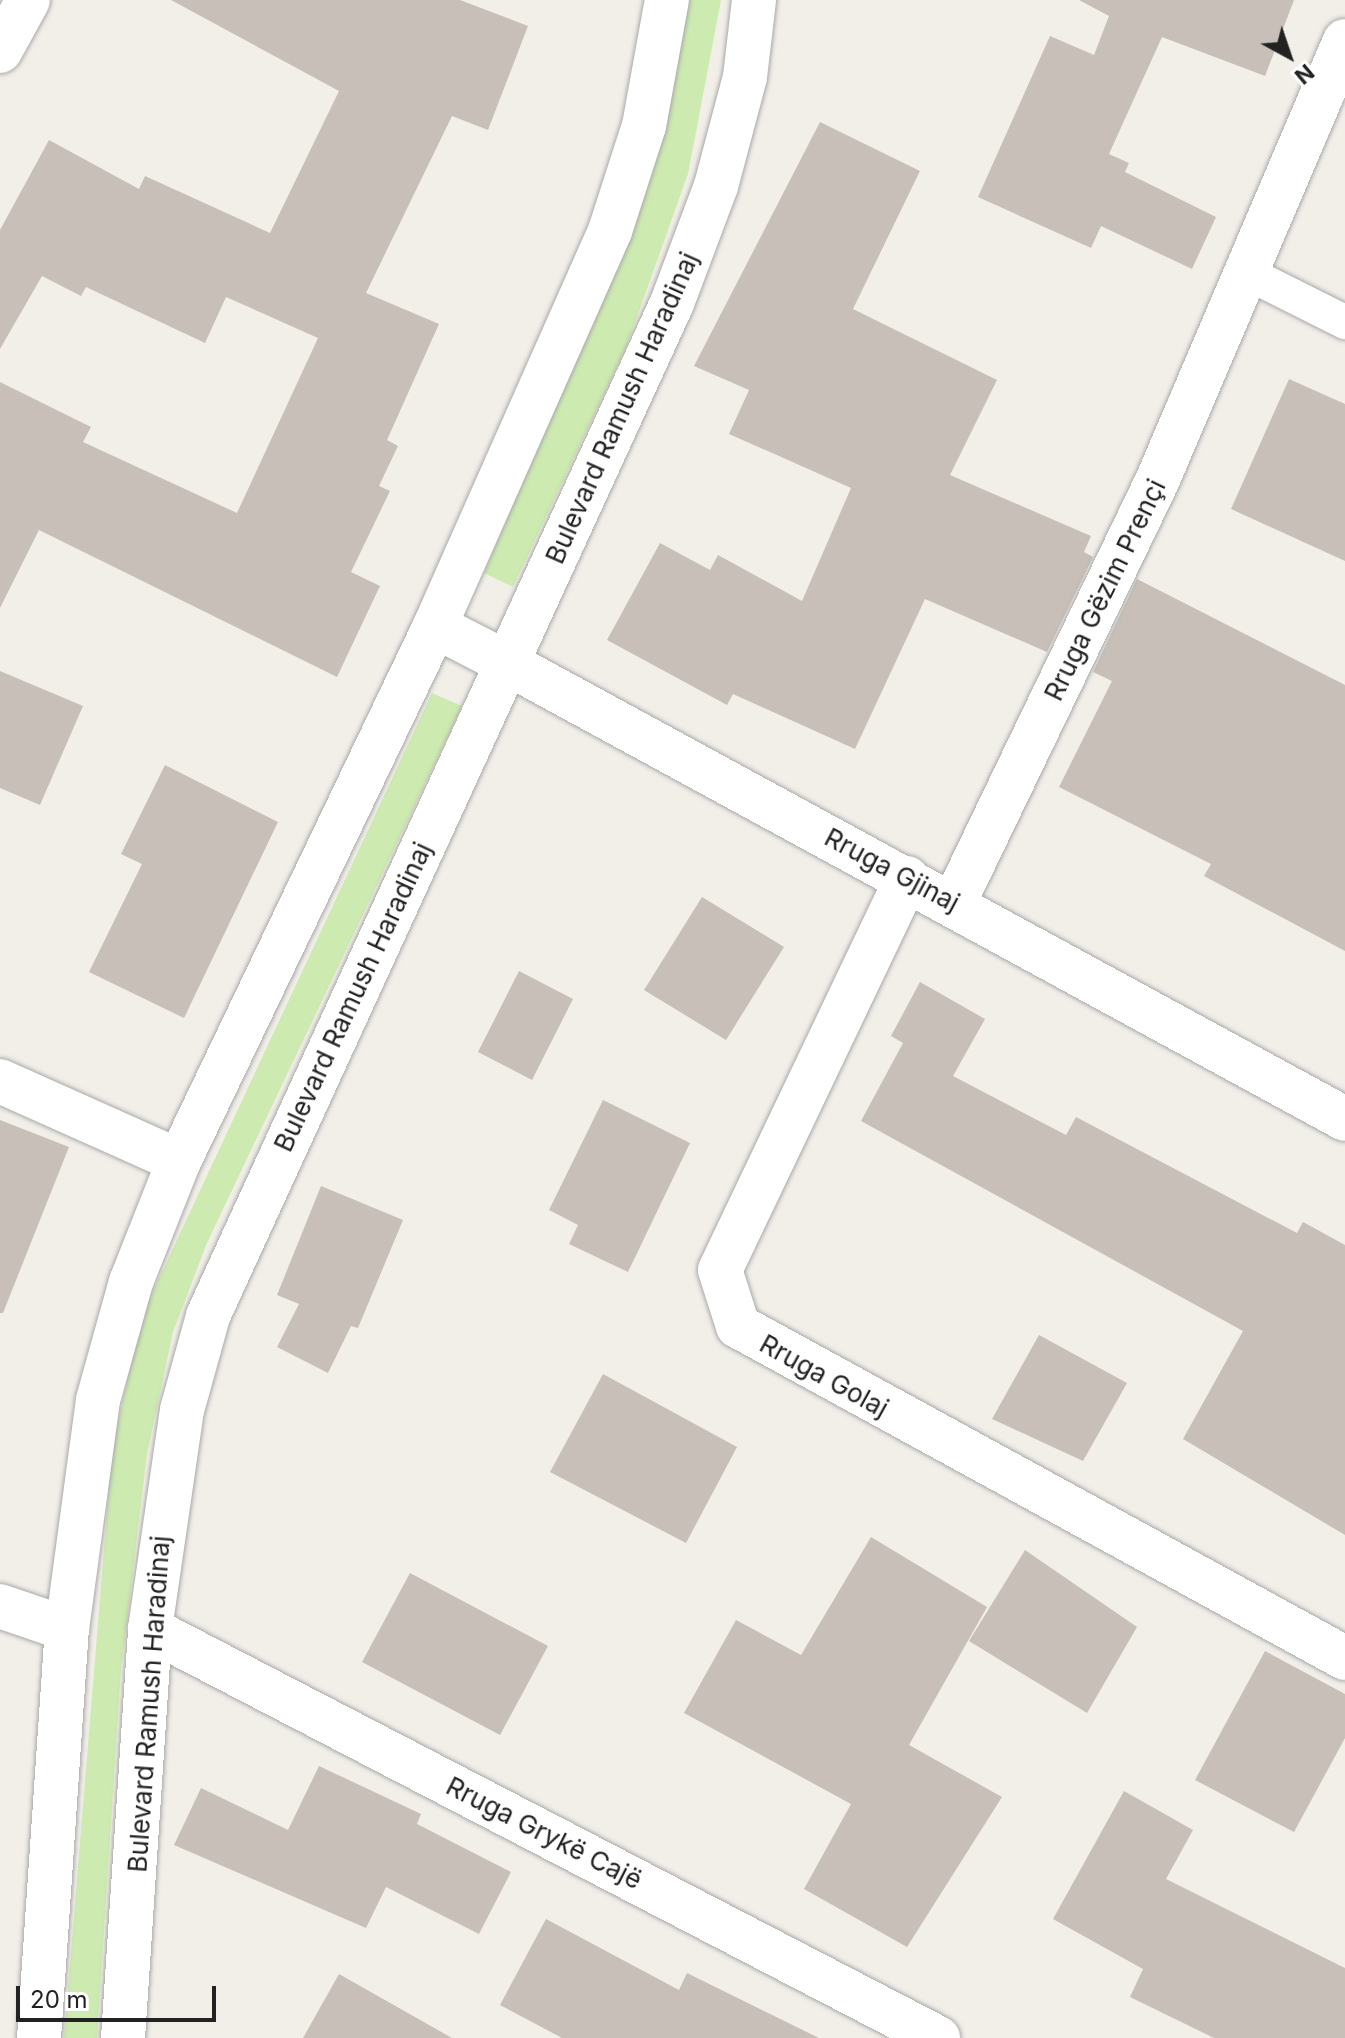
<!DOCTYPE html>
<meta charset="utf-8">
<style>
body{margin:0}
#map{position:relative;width:1345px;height:2038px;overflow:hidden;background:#f2efe9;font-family:Inter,sans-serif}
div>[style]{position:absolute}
.grass>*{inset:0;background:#cdebb0}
.building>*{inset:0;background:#c7bfb8}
.roads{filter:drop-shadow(0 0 2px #a9a9a9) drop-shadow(0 0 2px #a9a9a9)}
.service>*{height:34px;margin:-17px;padding:0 17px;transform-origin:17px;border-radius:17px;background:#fff}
.minor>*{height:44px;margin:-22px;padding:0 22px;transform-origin:22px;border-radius:22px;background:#fff}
.tertiary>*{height:44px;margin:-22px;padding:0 22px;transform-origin:22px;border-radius:22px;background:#fff}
span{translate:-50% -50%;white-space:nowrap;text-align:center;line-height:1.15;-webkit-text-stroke:6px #fff;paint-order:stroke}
.street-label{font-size:26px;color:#222}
.north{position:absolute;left:1249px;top:16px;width:80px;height:80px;-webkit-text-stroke:6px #fff;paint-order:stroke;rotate:140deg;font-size:22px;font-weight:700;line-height:32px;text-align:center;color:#222}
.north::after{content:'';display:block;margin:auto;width:28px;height:36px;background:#222;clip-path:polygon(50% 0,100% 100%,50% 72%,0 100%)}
.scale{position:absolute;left:16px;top:1986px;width:200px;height:36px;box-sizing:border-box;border:4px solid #222;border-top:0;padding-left:10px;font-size:24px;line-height:28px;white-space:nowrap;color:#222;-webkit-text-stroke:6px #fff;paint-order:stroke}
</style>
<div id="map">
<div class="grass">
<i style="clip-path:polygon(686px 0,721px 0,688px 174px,627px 345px,513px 587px,484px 573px,634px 220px,666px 123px)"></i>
<i style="clip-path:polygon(432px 693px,462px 706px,207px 1243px,173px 1332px,147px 1454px,121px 1670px,97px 2038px,64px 2038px,112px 1451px,141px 1317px)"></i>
</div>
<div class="building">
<i style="clip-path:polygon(171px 0,460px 0,528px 26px,488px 130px,452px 116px,366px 293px,439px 324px,387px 440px,398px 446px,379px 486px,390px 491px,351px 572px,380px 586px,337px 677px,39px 530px,0 608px,0 382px,91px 427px,83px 442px,237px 513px,318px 338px,226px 297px,205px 343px,86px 287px,81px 296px,42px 276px,0 349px,0 230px,49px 140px,139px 189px,145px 176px,270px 233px,339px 91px)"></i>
<i style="clip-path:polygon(1079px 0,1294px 0,1265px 76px,1162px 37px,1109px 154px,1129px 163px,1125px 172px,1216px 217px,1192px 269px,1101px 226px,1091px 248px,978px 197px,1050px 36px,1094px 55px,1109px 16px)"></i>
<i style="clip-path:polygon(820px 122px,920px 171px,853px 309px,997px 380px,950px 475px,1091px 536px,1084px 552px,1093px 557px,1047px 652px,925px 599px,855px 749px,733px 694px,727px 705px,607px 640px,660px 543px,710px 570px,718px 555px,802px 601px,851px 488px,729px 434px,749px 390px,694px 366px)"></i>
<i style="clip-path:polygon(1289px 379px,1345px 404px,1345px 561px,1231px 509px)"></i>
<i style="clip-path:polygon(1137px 579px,1345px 685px,1345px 951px,1204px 876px,1211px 864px,1059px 787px,1112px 681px,1093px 672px)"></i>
<i style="clip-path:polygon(0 671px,83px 706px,40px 805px,0 788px)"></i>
<i style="clip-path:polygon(165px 765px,278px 822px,184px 1018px,89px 972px,142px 864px,121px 854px)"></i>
<i style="clip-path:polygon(702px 897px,784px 947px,726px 1040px,644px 990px)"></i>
<i style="clip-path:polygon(519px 971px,573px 999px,532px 1080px,478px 1052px)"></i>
<i style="clip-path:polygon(920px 982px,985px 1019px,953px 1076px,1066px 1135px,1076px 1117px,1297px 1233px,1303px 1222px,1345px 1245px,1345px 1535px,1183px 1439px,1243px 1331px,861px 1121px,903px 1043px,891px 1036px)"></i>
<i style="clip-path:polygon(603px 1100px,690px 1143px,628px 1272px,569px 1244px,578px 1225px,549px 1210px)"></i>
<i style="clip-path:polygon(0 1120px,69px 1147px,3px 1313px,0 1313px)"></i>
<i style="clip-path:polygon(321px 1186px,403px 1220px,358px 1328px,351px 1326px,328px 1373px,277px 1347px,299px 1304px,277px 1295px)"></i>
<i style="clip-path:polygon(1039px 1335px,1127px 1383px,1083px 1461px,992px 1419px)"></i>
<i style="clip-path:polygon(603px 1374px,737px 1447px,686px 1543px,550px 1472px)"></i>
<i style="clip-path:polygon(871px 1537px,987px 1607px,909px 1745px,1002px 1797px,907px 1947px,804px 1889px,851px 1804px,684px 1713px,736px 1620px,801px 1655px)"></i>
<i style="clip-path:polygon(1025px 1550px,1137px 1627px,1087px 1713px,969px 1641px)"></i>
<i style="clip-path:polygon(410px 1573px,548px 1646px,500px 1735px,362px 1662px)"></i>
<i style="clip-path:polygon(1265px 1651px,1345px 1694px,1345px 1738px,1294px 1832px,1195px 1780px)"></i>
<i style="clip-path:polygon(319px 1766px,421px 1814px,417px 1824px,511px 1872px,479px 1934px,386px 1887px,366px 1928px,174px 1845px,201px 1788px,288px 1830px)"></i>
<i style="clip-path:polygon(1124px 1791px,1193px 1830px,1166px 1879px,1345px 1968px,1345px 2038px,1214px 2038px,1130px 1997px,1143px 1969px,1053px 1919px)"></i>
<i style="clip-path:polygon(546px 1919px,679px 1990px,687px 1973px,819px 2038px,562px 2038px,500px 2005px)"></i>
<i style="clip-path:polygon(339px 1974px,452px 2038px,303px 2038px)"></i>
</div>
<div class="roads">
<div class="service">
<i style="left:1247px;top:273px;width:110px;rotate:26.6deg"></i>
</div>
<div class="minor">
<i style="left:0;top:51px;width:58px;rotate:-61.2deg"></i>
<i style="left:507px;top:663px;width:954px;rotate:28.55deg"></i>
<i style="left:907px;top:878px;width:434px;rotate:115.5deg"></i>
<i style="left:720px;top:1270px;width:59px;rotate:72.2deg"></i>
<i style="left:738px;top:1326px;width:692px;rotate:28.68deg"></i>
<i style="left:954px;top:903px;width:471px;rotate:-64.3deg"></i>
<i style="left:1158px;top:479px;width:476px;rotate:-66.9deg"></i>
<i style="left:0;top:1081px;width:196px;rotate:24.1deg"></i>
<i style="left:0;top:1606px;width:71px;rotate:18.9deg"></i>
<i style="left:150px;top:1629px;width:888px;rotate:27.43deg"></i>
</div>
<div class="tertiary">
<i style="left:435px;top:626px;width:81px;rotate:27.2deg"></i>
<i style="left:39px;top:2038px;width:410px;rotate:-86.1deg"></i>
<i style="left:67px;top:1629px;width:231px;rotate:-82.3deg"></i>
<i style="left:98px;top:1400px;width:123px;rotate:-74.4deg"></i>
<i style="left:131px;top:1282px;width:130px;rotate:-68.4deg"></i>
<i style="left:179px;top:1161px;width:593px;rotate:-64.43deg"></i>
<i style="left:435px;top:626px;width:432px;rotate:-66.1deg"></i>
<i style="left:610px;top:231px;width:110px;rotate:-72.1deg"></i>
<i style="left:644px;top:126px;width:128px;rotate:-79.7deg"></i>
<i style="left:123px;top:2038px;width:410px;rotate:-86.2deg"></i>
<i style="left:150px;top:1629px;width:221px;rotate:-81.7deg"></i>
<i style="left:182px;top:1410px;width:98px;rotate:-74.5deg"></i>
<i style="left:208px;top:1316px;width:1114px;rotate:-65.39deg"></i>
<i style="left:672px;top:303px;width:125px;rotate:-69.4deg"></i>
<i style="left:716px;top:186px;width:113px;rotate:-75.1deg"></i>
<i style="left:745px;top:77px;width:78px;rotate:-83.3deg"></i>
</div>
</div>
<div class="street-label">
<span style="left:622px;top:408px;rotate:-66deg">Bulevard Ramush Haradinaj</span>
<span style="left:1105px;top:590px;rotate:-64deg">Rruga Gëzim Prençi</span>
<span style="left:892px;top:870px;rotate:28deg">Rruga Gjinaj</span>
<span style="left:353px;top:997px;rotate:-65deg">Bulevard Ramush Haradinaj</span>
<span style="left:824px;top:1376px;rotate:29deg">Rruga Golaj</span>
<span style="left:149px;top:1704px;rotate:-86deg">Bulevard Ramush Haradinaj</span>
<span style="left:544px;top:1833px;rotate:27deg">Rruga Grykë Cajë</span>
</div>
<div class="north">N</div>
<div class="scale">20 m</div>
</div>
